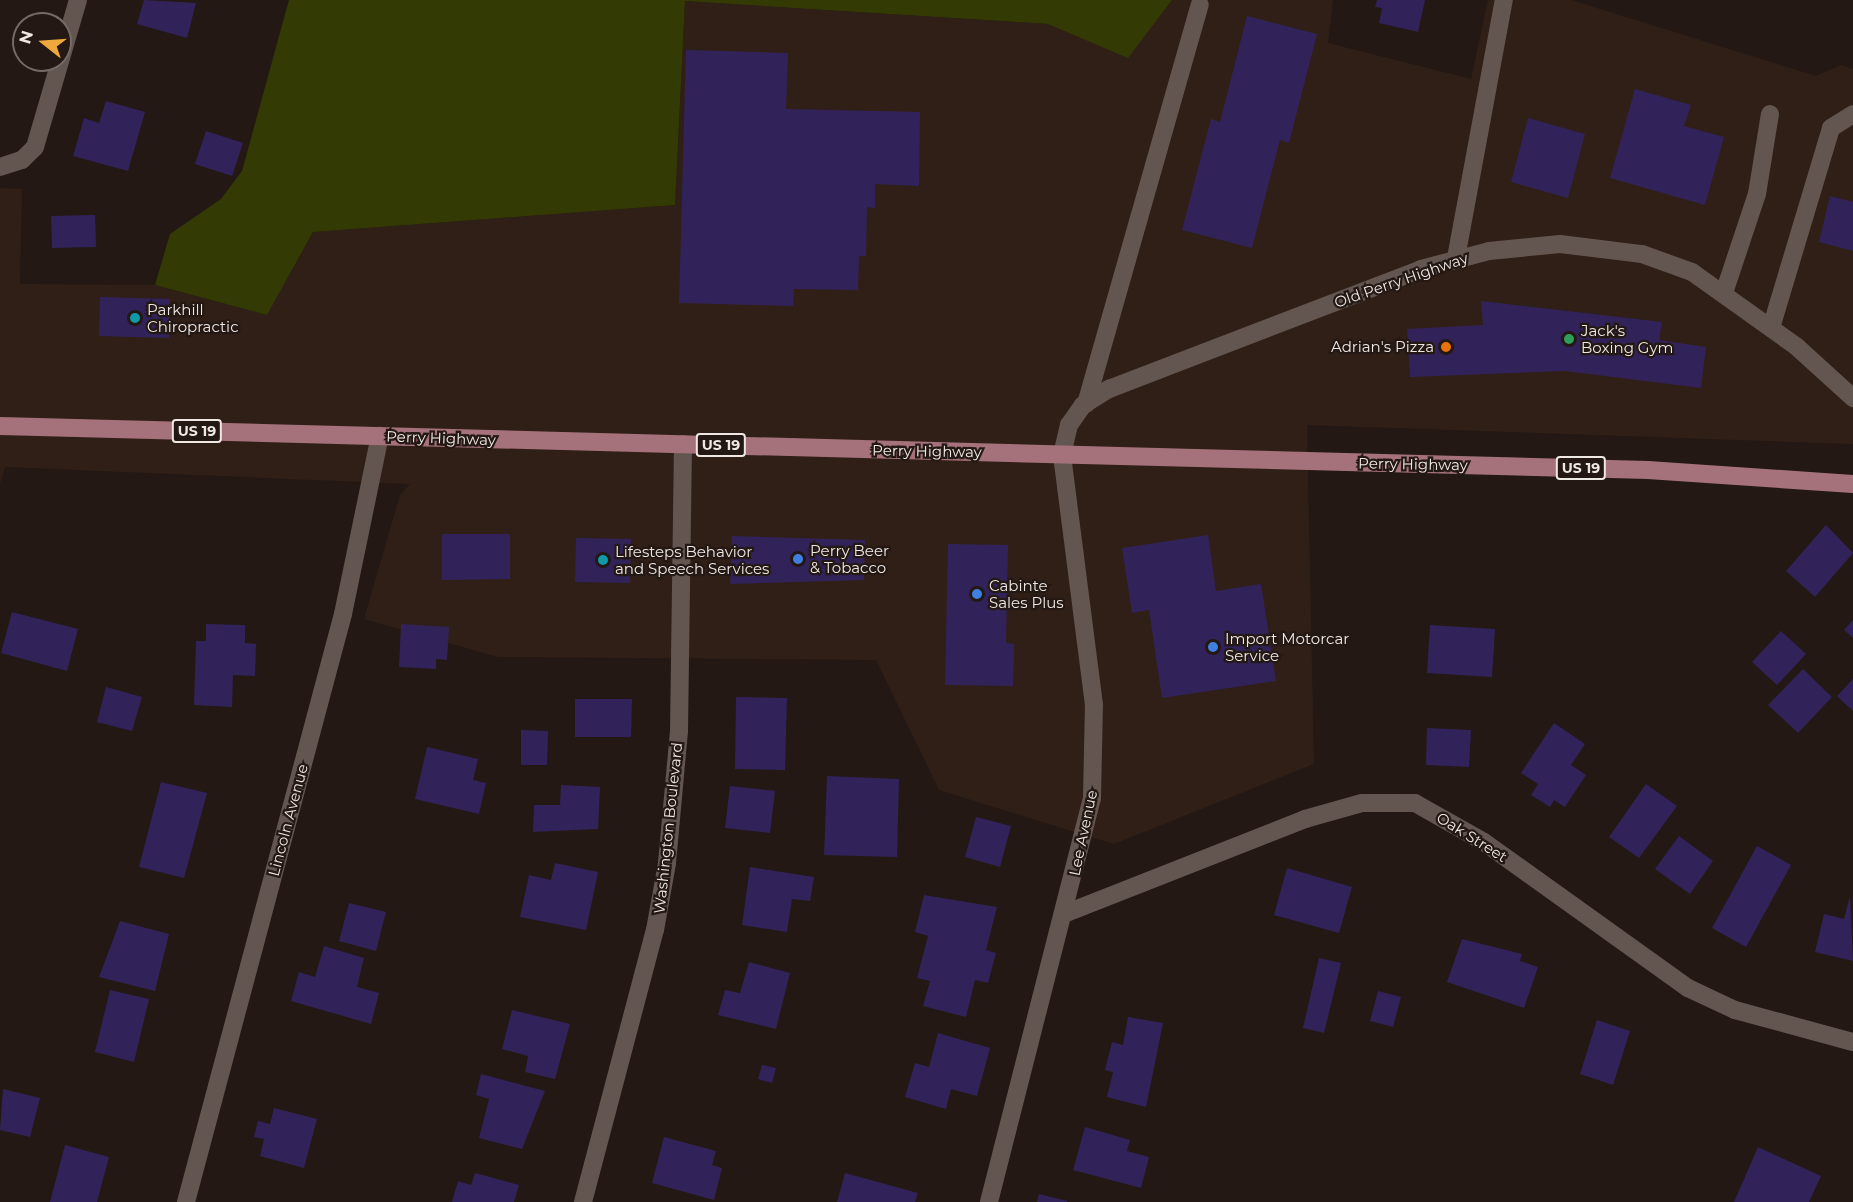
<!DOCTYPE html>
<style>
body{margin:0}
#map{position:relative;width:1853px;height:1202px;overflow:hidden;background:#231813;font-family:Montserrat,sans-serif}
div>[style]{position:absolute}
.built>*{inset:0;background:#301f17}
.green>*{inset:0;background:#333a04}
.building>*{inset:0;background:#31235a}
.lane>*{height:18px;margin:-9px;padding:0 9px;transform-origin:9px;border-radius:9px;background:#635650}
.street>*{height:18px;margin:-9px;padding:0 9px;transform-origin:9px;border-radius:9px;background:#635650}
.primary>*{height:18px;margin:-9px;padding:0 9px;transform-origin:9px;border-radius:9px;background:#a5727c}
.dots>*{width:16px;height:16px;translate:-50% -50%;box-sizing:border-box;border:3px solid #231813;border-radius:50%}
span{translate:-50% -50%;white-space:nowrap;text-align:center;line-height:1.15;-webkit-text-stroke:4.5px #231813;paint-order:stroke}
.shield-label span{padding:2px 4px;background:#231813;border:2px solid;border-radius:4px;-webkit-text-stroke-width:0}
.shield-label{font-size:14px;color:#efe7e3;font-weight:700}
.street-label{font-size:15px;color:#efe7e3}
.poi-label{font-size:15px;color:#efe7e3}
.left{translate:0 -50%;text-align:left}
.right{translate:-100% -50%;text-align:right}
.north{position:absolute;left:12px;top:12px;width:60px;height:60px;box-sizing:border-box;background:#231813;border:2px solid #756b66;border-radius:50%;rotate:287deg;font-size:16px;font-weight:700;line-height:24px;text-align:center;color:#efe7e3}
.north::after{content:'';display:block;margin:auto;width:21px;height:27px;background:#eea83c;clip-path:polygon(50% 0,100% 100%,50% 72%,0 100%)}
</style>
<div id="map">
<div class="built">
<i style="clip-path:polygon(1172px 0,1333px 0,1328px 43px,1471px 79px,1488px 0,1571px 0,1816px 76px,1841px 65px,1853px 69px,1853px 444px,1307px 425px,1314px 764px,1114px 844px,939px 790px,876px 660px,498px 657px,364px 619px,400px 495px,410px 484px,5px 467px,0 484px,0 188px,22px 189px,20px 284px,155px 285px,267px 315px,313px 232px,675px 205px,685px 1px,1048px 24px,1128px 57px)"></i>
</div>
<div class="green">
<i style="clip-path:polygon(289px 0,1172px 0,1128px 58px,1048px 24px,685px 1px,675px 205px,313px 232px,267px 315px,155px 285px,170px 234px,221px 199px,242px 171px)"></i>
</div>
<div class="building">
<i style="clip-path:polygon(144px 0,196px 3px,187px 38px,137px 24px)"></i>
<i style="clip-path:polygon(1377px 0,1425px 0,1418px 32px,1379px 23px,1382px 8px,1375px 7px)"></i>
<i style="clip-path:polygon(1247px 16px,1317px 34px,1289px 143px,1280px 140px,1252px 248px,1182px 230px,1211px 119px,1220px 122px)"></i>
<i style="clip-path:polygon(686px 50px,788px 53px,786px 109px,920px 112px,919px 186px,875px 184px,875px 208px,867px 207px,866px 256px,859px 256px,858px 290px,794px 289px,793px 306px,679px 303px)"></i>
<i style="clip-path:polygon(1635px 89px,1691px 105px,1684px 126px,1724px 137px,1705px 205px,1610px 178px)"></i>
<i style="clip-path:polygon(106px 101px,145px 112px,128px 171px,73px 156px,84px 118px,99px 123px)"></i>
<i style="clip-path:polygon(1528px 118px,1585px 134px,1568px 198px,1511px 182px)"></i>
<i style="clip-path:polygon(206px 131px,243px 143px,232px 176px,195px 164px)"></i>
<i style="clip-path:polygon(1830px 196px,1853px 202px,1853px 251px,1819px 242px)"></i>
<i style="clip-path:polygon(95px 215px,96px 247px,52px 248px,51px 216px)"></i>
<i style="clip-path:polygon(100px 297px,170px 299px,169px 338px,99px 336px)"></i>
<i style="clip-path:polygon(1481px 301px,1662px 322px,1659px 340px,1706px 347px,1701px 388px,1565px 371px,1410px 377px,1407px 329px,1483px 325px)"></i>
<i style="clip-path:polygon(1826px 525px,1853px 553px,1815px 597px,1786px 571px)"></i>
<i style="clip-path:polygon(442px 534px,510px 534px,510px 579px,442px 580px)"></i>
<i style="clip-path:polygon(1208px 535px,1216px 591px,1261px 584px,1276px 681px,1162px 698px,1149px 610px,1132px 613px,1122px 548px)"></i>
<i style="clip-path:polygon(732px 536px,865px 540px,864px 580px,730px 584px)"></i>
<i style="clip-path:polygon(576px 538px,631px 539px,630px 583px,575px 582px)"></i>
<i style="clip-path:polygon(948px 544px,1008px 545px,1006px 643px,1014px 644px,1013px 686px,945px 685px)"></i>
<i style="clip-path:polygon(12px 612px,78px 629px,67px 671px,1px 653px)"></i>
<i style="clip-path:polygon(1853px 620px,1853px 638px,1844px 630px)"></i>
<i style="clip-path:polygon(206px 624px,245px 625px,245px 643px,256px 644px,255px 676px,233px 675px,232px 707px,194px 705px,196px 641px,206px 641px)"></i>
<i style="clip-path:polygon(401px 624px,449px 627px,447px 660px,436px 659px,436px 669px,399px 667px)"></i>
<i style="clip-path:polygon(1430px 625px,1495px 629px,1492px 677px,1427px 673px)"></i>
<i style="clip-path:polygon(1781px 631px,1806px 654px,1777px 685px,1752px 662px)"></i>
<i style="clip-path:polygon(1803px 669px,1832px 697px,1798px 733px,1768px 705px)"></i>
<i style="clip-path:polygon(1853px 679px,1853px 711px,1837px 696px)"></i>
<i style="clip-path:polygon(106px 687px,142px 697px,132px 731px,97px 722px)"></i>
<i style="clip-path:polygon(736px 697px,787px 698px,785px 770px,735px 769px)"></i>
<i style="clip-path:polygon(575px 699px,632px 699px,631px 737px,575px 737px)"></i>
<i style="clip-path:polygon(1554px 723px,1585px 744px,1571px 765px,1586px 775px,1565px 807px,1554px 800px,1550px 807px,1531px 795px,1538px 784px,1521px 773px)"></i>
<i style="clip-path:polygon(1427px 728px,1471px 730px,1469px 767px,1426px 765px)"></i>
<i style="clip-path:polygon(521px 730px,548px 731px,547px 765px,521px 765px)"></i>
<i style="clip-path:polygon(427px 747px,478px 759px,473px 780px,486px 783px,479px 814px,415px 799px)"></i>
<i style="clip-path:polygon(827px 776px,899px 779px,897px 857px,824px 855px)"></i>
<i style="clip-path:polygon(161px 782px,207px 793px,184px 878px,139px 867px)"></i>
<i style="clip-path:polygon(1646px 784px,1677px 806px,1639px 858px,1609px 837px)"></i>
<i style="clip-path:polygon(561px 785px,600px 787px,598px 829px,533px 832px,534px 805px,560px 805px)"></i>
<i style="clip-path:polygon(730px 786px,775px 791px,770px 833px,725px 828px)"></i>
<i style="clip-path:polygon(976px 817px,1011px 826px,1000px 867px,965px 857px)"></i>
<i style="clip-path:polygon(1679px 836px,1713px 861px,1690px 894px,1655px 869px)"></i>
<i style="clip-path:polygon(1757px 846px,1791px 865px,1746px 947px,1712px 928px)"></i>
<i style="clip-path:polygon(555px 863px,598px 872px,586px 930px,520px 917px,529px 875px,551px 880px)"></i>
<i style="clip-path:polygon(750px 867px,814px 877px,810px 901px,792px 899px,787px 932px,742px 925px)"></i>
<i style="clip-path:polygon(1287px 868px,1352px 887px,1339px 933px,1274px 915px)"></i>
<i style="clip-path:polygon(924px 895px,997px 907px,986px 950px,996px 953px,988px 983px,975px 980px,966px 1017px,923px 1006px,930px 981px,917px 978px,928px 936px,915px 932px)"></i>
<i style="clip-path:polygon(1850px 896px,1853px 961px,1815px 952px,1824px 914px,1844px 919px)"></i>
<i style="clip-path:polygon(349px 903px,386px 912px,376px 951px,339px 941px)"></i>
<i style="clip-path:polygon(120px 921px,169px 934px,155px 991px,99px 977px)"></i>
<i style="clip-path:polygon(1462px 939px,1522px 954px,1520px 961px,1538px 967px,1524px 1008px,1447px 982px)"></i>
<i style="clip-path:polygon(324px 946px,364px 958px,357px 987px,379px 993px,371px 1024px,291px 1001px,299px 972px,315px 977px)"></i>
<i style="clip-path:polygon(1319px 958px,1341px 963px,1324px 1033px,1303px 1028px)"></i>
<i style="clip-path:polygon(749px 962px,790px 973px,776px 1029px,718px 1015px,725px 990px,740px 993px)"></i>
<i style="clip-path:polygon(110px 990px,149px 999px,134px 1062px,95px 1052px)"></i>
<i style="clip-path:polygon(1378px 991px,1401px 997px,1393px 1027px,1370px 1021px)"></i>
<i style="clip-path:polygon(512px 1010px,570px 1024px,555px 1079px,525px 1072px,528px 1056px,502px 1049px)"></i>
<i style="clip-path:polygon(1128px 1017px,1163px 1023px,1146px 1107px,1107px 1097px,1113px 1072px,1105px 1070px,1112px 1042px,1123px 1045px)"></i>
<i style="clip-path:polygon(1597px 1020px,1630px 1031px,1613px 1085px,1580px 1074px)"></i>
<i style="clip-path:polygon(938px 1033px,990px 1048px,977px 1096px,951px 1089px,946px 1109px,905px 1097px,915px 1063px,929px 1067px)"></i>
<i style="clip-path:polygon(762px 1065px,776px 1068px,772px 1083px,758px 1079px)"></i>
<i style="clip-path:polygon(481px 1074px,545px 1091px,522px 1149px,479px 1138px,489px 1099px,476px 1095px)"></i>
<i style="clip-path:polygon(3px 1089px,40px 1098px,30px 1137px,0 1130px)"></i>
<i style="clip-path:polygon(274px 1108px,317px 1119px,304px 1168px,260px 1156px,264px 1139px,254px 1137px,258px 1121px,270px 1124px)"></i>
<i style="clip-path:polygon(1085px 1127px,1130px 1140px,1127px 1151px,1149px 1157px,1141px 1188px,1073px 1170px)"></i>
<i style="clip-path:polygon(664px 1137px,716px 1151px,712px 1165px,722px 1168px,714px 1200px,652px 1183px)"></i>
<i style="clip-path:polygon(65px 1145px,109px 1157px,97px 1202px,50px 1202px)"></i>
<i style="clip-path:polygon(1758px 1147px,1821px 1176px,1809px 1202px,1734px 1202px)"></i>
<i style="clip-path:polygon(475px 1173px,519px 1185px,514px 1202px,452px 1202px,458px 1181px,471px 1185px)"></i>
<i style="clip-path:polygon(845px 1173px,918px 1193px,915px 1202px,837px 1202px)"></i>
<i style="clip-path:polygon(1039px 1194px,1067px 1201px,1067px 1202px,1037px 1202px)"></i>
</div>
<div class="lane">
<i style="left:1456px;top:258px;width:262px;rotate:-79.5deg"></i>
<i style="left:1724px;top:293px;width:104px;rotate:-71.6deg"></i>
<i style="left:1757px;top:194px;width:81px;rotate:-80.8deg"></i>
<i style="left:1771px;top:328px;width:209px;rotate:-73.3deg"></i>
<i style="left:1831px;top:128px;width:26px;rotate:-32deg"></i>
<i style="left:1086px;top:404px;width:415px;rotate:-74.1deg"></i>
</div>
<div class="street">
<i style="left:0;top:167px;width:23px;rotate:-18deg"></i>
<i style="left:22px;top:160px;width:18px;rotate:-45deg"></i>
<i style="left:35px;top:147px;width:153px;rotate:-73.7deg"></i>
<i style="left:1064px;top:914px;width:259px;rotate:-21.5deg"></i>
<i style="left:1305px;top:819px;width:59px;rotate:-15.7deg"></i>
<i style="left:1362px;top:803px;width:53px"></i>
<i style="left:1415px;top:803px;width:79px;rotate:29.5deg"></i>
<i style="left:1484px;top:842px;width:251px;rotate:35.6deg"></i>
<i style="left:1688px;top:988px;width:52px;rotate:25.1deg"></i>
<i style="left:1735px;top:1010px;width:122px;rotate:15.2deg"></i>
<i style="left:186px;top:1202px;width:609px;rotate:-75.05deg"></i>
<i style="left:343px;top:614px;width:182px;rotate:-78.3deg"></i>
<i style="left:583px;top:1202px;width:281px;rotate:-75.2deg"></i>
<i style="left:655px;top:930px;width:68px;rotate:-79.8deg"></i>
<i style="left:667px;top:863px;width:133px;rotate:-84.8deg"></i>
<i style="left:679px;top:731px;width:287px;rotate:-89.2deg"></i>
<i style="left:989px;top:1202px;width:417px;rotate:-75.7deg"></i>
<i style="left:1092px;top:798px;width:93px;rotate:-88.8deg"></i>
<i style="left:1094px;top:705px;width:252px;rotate:-97.3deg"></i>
<i style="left:1062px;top:455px;width:31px;rotate:-77deg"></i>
<i style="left:1069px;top:425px;width:24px;rotate:-55deg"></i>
<i style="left:1083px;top:405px;width:31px;rotate:-32deg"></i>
<i style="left:1109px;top:389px;width:334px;rotate:-21deg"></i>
<i style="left:1421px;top:269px;width:70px;rotate:-14.8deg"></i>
<i style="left:1489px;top:251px;width:71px;rotate:-5.6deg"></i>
<i style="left:1560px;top:244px;width:83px;rotate:7deg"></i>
<i style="left:1642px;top:254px;width:53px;rotate:19.8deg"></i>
<i style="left:1692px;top:272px;width:129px;rotate:35.5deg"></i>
<i style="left:1797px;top:347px;width:76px;rotate:42.3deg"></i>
</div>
<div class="primary">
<i style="left:0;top:426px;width:1649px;rotate:1.53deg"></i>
<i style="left:1648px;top:470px;width:205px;rotate:3.9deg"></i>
</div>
<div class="dots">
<i style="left:135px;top:318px;background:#0f9aa8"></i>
<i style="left:1569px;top:339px;background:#2e9e5b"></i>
<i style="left:1446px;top:347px;background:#e8710a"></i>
<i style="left:798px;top:559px;background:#3f7fe0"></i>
<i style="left:603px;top:560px;background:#0f9aa8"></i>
<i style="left:977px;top:594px;background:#3f7fe0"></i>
<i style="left:1213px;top:647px;background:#3f7fe0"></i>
</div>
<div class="shield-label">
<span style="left:197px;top:431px">US 19</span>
<span style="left:721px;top:445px">US 19</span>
<span style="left:1581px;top:468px">US 19</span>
</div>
<div class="street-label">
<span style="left:1401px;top:280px;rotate:-19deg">Old Perry Highway</span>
<span style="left:441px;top:438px;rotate:2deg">Perry Highway</span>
<span style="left:927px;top:451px;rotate:1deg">Perry Highway</span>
<span style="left:1413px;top:464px;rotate:1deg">Perry Highway</span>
<span style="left:288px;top:820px;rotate:-75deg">Lincoln Avenue</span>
<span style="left:668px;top:828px;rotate:-84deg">Washington Boulevard</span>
<span style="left:1083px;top:833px;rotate:-78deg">Lee Avenue</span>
<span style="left:1472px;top:837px;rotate:32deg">Oak Street</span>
</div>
<div class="poi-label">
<span class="left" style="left:147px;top:318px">Parkhill<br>Chiropractic</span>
<span class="left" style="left:1581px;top:339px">Jack's<br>Boxing Gym</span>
<span class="right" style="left:1434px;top:347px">Adrian's Pizza</span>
<span class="left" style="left:810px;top:559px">Perry Beer<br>&amp; Tobacco</span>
<span class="left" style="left:615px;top:560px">Lifesteps Behavior<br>and Speech Services</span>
<span class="left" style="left:989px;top:594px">Cabinte<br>Sales Plus</span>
<span class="left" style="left:1225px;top:647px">Import Motorcar<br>Service</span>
</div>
<div class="north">N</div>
</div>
